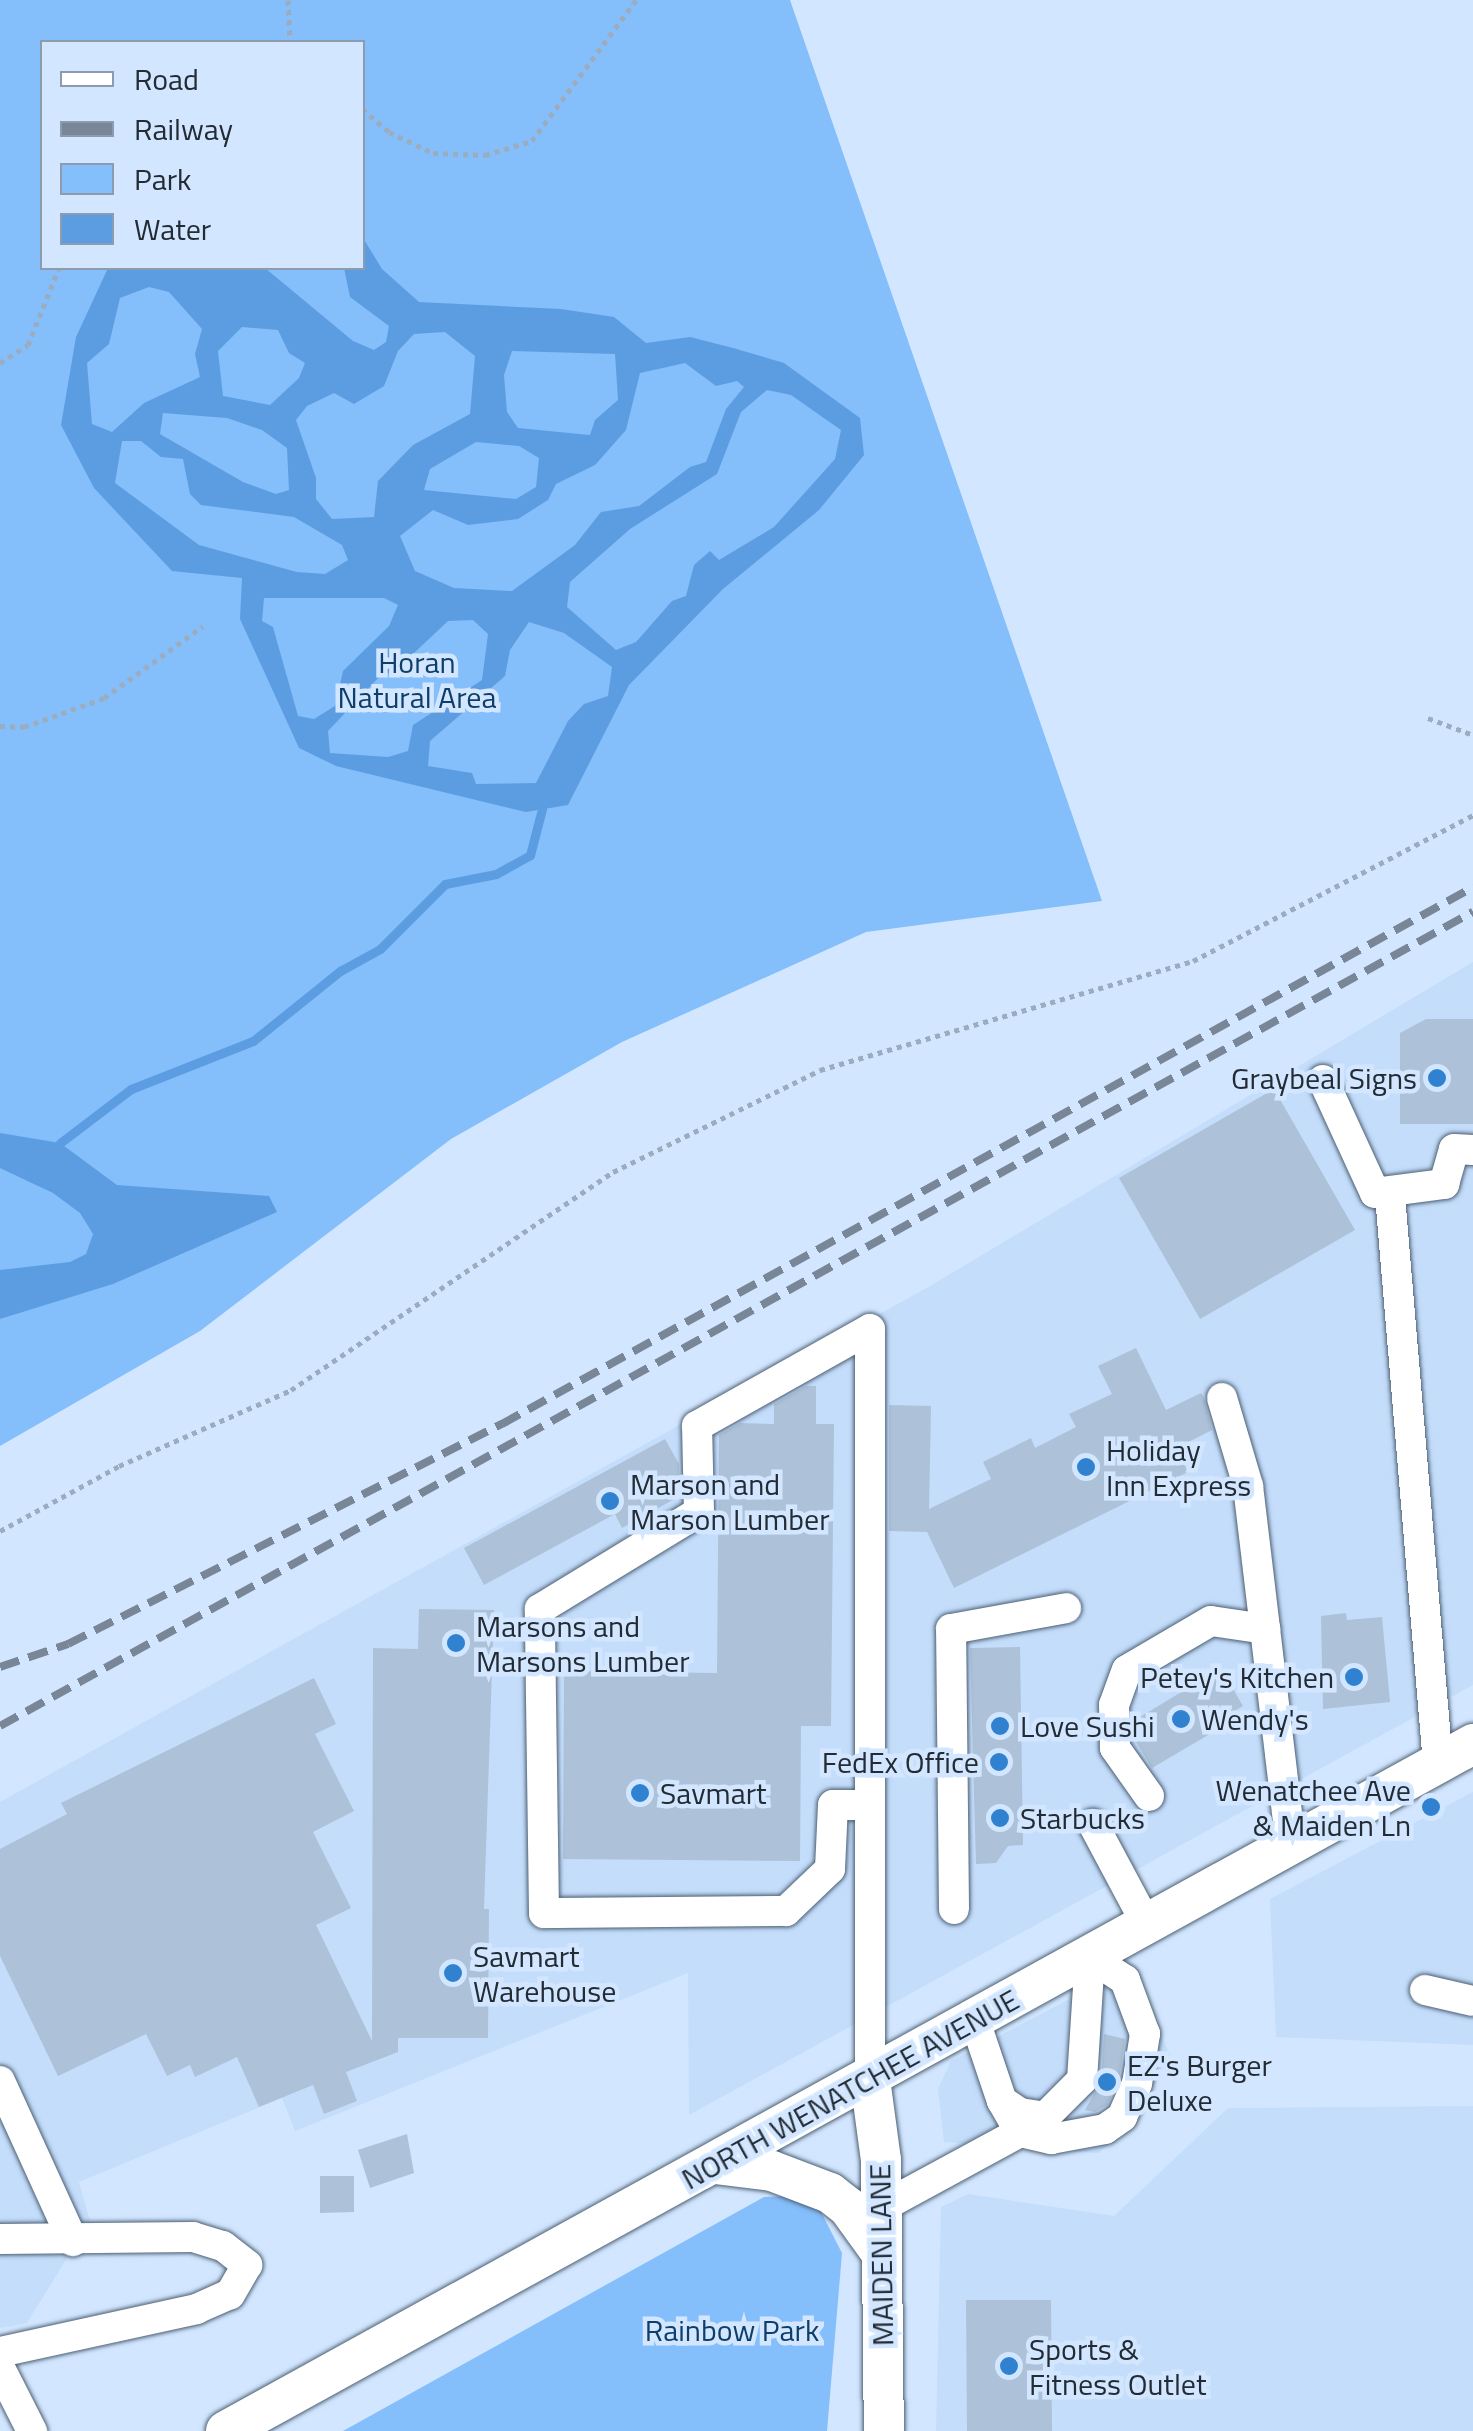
<!DOCTYPE html>
<style>
body{margin:0}
#map{position:relative;width:1473px;height:2431px;overflow:hidden;background:#d2e7ff;font-family:"Titillium Web",sans-serif}
div>[style]{position:absolute}
.built>*{inset:0;background:#c3ddfb}
.green>*{inset:0;background:#84befb}
.water>*{inset:0;background:#5c9de1}
.stream>*{height:9px;margin:-4.5px;padding:0 4.5px;transform-origin:4.5px;border-radius:4.5px;background:#5c9de1}
.building>*{inset:0;background:#adc2d8}
.path>*{height:5px;margin-top:-2.5px;transform-origin:0;background:repeating-linear-gradient(90deg,#9bacbf 0 5px,transparent 0 10px)}
.roads{filter:drop-shadow(0 0 2px #4d5f73) drop-shadow(0 0 2px #4d5f73)}
.minor>*{height:30px;margin:-15px;padding:0 15px;transform-origin:15px;border-radius:15px;background:#fff}
.major>*{height:40px;margin:-20px;padding:0 20px;transform-origin:20px;border-radius:20px;background:#fff}
.rail>*{height:8px;margin-top:-4px;transform-origin:0;background:repeating-linear-gradient(90deg,#788697 0 20px,transparent 0 30px)}
.dots>*{width:28px;height:28px;translate:-50% -50%;box-sizing:border-box;border:5px solid #d2e7ff;border-radius:50%}
span{translate:-50% -50%;white-space:nowrap;text-align:center;line-height:1.15;-webkit-text-stroke:9px #d2e7ff;paint-order:stroke}
.park-label{font-size:30px;color:#0f3e6a}
.poi-label{font-size:30px;color:#232b34}
.right{translate:-100% -50%;text-align:right}
.left{translate:0 -50%;text-align:left}
.street-label{font-size:30px;color:#232b34}
.legend{position:absolute;left:40px;top:40px;width:325px;height:230px;box-sizing:border-box;background:#d2e7ff;border:2px solid #8c9cae;margin:0;padding:12px 18px;list-style:none;font-size:30px;color:#232b34}
.legend li{display:flex;align-items:center;gap:20px;height:50px}
.legend b{width:50px;border:2px solid #8c9cae}
</style>
<div id="map">
<div class="built">
<i style="clip-path:polygon(1473px 962px,1473px 1685px,689px 2115px,688px 1973px,295px 2131px,282px 2098px,79px 2182px,90px 2221px,27px 2323px,0 2328px,0 1802px,930px 1286px)"></i>
<i style="clip-path:polygon(1473px 1792px,1473px 2045px,1276px 2037px,1270px 1899px)"></i>
<i style="clip-path:polygon(1129px 1968px,1170px 2054px,1133px 2127px,1098px 2153px,944px 2142px,938px 2089px,951px 2061px)"></i>
<i style="clip-path:polygon(1473px 2106px,1473px 2431px,936px 2431px,941px 2207px,968px 2194px,1114px 2216px,1228px 2108px)"></i>
</div>
<div class="green">
<i style="clip-path:polygon(evenodd,0 0,790px 0,1102px 901px,866px 932px,622px 1042px,451px 1139px,200px 1331px,0 1446px,0 0,42px 42px,362px 42px,362px 268px,42px 268px,42px 42px)"></i>
<i style="clip-path:polygon(792px 2196px,820px 2210px,842px 2253px,827px 2431px,343px 2431px,764px 2197px)"></i>
</div>
<div class="water">
<i style="clip-path:polygon(evenodd,363px 238px,382px 269px,419px 302px,561px 309px,614px 317px,646px 343px,690px 337px,733px 348px,784px 363px,860px 418px,864px 455px,819px 510px,723px 589px,629px 685px,568px 805px,526px 812px,336px 766px,299px 748px,240px 619px,242px 578px,172px 571px,94px 488px,61px 425px,76px 337px,108px 268px,265px 268px,353px 341px,374px 350px,386px 342px,389px 326px,350px 297px,344px 268px,362px 268px,363px 238px,149px 287px,169px 292px,202px 329px,195px 354px,200px 377px,144px 403px,112px 432px,92px 424px,87px 363px,109px 344px,120px 298px,149px 287px,363px 238px,242px 327px,278px 330px,289px 353px,305px 363px,299px 378px,270px 405px,223px 396px,218px 351px,242px 327px,363px 238px,445px 332px,475px 356px,470px 414px,413px 445px,378px 481px,374px 517px,332px 519px,316px 499px,316px 478px,296px 420px,307px 406px,334px 393px,354px 404px,384px 386px,398px 351px,414px 334px,445px 332px,363px 238px,512px 351px,615px 354px,618px 400px,595px 420px,590px 435px,518px 428px,507px 412px,504px 375px,512px 351px,363px 238px,685px 363px,716px 386px,737px 381px,744px 387px,726px 409px,706px 462px,690px 467px,639px 506px,601px 512px,575px 545px,512px 591px,454px 588px,415px 571px,400px 536px,433px 510px,468px 525px,518px 519px,548px 500px,556px 484px,595px 465px,626px 430px,640px 373px,685px 363px,363px 238px,767px 390px,791px 395px,841px 430px,835px 459px,774px 527px,719px 560px,710px 551px,694px 565px,686px 596px,672px 601px,636px 642px,616px 650px,567px 607px,570px 582px,630px 529px,717px 474px,741px 412px,767px 390px,363px 238px,163px 413px,227px 418px,262px 430px,287px 448px,289px 490px,276px 494px,243px 482px,160px 434px,163px 413px,363px 238px,122px 441px,141px 441px,161px 457px,183px 459px,190px 494px,201px 505px,294px 517px,342px 545px,348px 560px,325px 574px,297px 572px,199px 545px,115px 483px,122px 441px,363px 238px,476px 442px,519px 446px,539px 458px,536px 487px,516px 499px,424px 490px,430px 469px,476px 442px,363px 238px,264px 598px,384px 598px,398px 605px,389px 626px,343px 671px,335px 706px,314px 719px,298px 716px,273px 627px,262px 621px,264px 598px,363px 238px,473px 620px,488px 634px,482px 680px,413px 725px,408px 751px,388px 757px,330px 753px,328px 731px,380px 676px,395px 671px,448px 621px,473px 620px,363px 238px,529px 622px,564px 633px,612px 667px,608px 696px,584px 704px,568px 721px,536px 783px,476px 784px,472px 773px,428px 766px,430px 741px,505px 676px,510px 650px,529px 622px)"></i>
<i style="clip-path:polygon(0 1133px,60px 1143px,117px 1185px,269px 1196px,277px 1212px,113px 1284px,0 1319px,0 1270px,70px 1262px,86px 1254px,93px 1234px,80px 1213px,53px 1193px,0 1168px)"></i>
</div>
<div class="stream">
<i style="left:60px;top:1143px;width:89px;rotate:-37.3deg"></i>
<i style="left:131px;top:1089px;width:131px;rotate:-21.5deg"></i>
<i style="left:253px;top:1041px;width:112px;rotate:-38.8deg"></i>
<i style="left:340px;top:971px;width:46px;rotate:-28.8deg"></i>
<i style="left:380px;top:949px;width:92px;rotate:-45deg"></i>
<i style="left:445px;top:884px;width:52px;rotate:-11.1deg"></i>
<i style="left:496px;top:874px;width:39px;rotate:-29deg"></i>
<i style="left:530px;top:855px;width:48px;rotate:-75.4deg"></i>
</div>
<div class="building">
<i style="clip-path:polygon(1426px 1019px,1473px 1019px,1473px 1124px,1400px 1124px,1400px 1033px)"></i>
<i style="clip-path:polygon(1274px 1089px,1355px 1230px,1200px 1319px,1119px 1178px)"></i>
<i style="clip-path:polygon(1136px 1348px,1166px 1410px,1201px 1393px,1204px 1398px,1212px 1430px,1177px 1448px,1188px 1472px,954px 1588px,927px 1532px,889px 1531px,889px 1405px,931px 1406px,929px 1509px,991px 1479px,983px 1462px,1031px 1438px,1035px 1448px,1076px 1427px,1069px 1414px,1112px 1394px,1098px 1366px)"></i>
<i style="clip-path:polygon(806px 1386px,816px 1386px,816px 1424px,834px 1424px,831px 1726px,801px 1726px,800px 1861px,563px 1859px,564px 1671px,717px 1673px,719px 1435px,740px 1423px,774px 1424px,774px 1404px)"></i>
<i style="clip-path:polygon(665px 1439px,679px 1464px,680px 1496px,622px 1528px,615px 1514px,484px 1585px,464px 1548px)"></i>
<i style="clip-path:polygon(419px 1609px,494px 1610px,484px 1909px,489px 1909px,488px 2038px,398px 2038px,398px 2052px,346px 2072px,357px 2101px,324px 2114px,313px 2085px,259px 2107px,237px 2057px,195px 2077px,190px 2065px,167px 2076px,146px 2034px,58px 2076px,0 1956px,0 1849px,67px 1814px,61px 1803px,314px 1678px,336px 1724px,315px 1734px,354px 1811px,313px 1832px,351px 1908px,316px 1925px,372px 2041px,373px 1648px,418px 1649px)"></i>
<i style="clip-path:polygon(1346px 1613px,1347px 1620px,1382px 1617px,1390px 1702px,1323px 1709px,1321px 1616px)"></i>
<i style="clip-path:polygon(1020px 1647px,1023px 1845px,1008px 1846px,996px 1863px,976px 1864px,970px 1648px)"></i>
<i style="clip-path:polygon(1221px 1668px,1243px 1706px,1217px 1721px,1220px 1728px,1152px 1768px,1136px 1742px,1150px 1734px,1140px 1717px)"></i>
<i style="clip-path:polygon(1104px 2034px,1125px 2039px,1119px 2079px,1107px 2105px,1095px 2112px,1085px 2110px,1101px 2081px)"></i>
<i style="clip-path:polygon(407px 2134px,414px 2173px,370px 2188px,358px 2150px)"></i>
<i style="clip-path:polygon(320px 2176px,354px 2176px,354px 2212px,320px 2213px)"></i>
<i style="clip-path:polygon(966px 2300px,1051px 2300px,1052px 2431px,967px 2431px)"></i>
</div>
<div class="path">
<i style="left:288px;top:0;width:42px;rotate:87.3deg"></i>
<i style="left:362px;top:109px;width:35px;rotate:40deg"></i>
<i style="left:389px;top:132px;width:49px;rotate:25.5deg"></i>
<i style="left:433px;top:153px;width:52px;rotate:2.2deg"></i>
<i style="left:485px;top:155px;width:49px;rotate:-16.6deg"></i>
<i style="left:532px;top:141px;width:175px;rotate:-53.6deg"></i>
<i style="left:0;top:363px;width:33px;rotate:-33deg"></i>
<i style="left:28px;top:345px;width:83px;rotate:-68.1deg"></i>
<i style="left:1428px;top:718px;width:48px;rotate:20.7deg"></i>
<i style="left:0;top:726px;width:24px;rotate:2deg"></i>
<i style="left:24px;top:727px;width:85px;rotate:-19.9deg"></i>
<i style="left:104px;top:698px;width:122px;rotate:-36deg"></i>
<i style="left:0;top:1531px;width:136px;rotate:-28.6deg"></i>
<i style="left:119px;top:1466px;width:188px;rotate:-23.8deg"></i>
<i style="left:291px;top:1390px;width:389px;rotate:-34.1deg"></i>
<i style="left:613px;top:1172px;width:231px;rotate:-26.2deg"></i>
<i style="left:820px;top:1070px;width:389px;rotate:-16.3deg"></i>
<i style="left:1193px;top:961px;width:316px;rotate:-27.5deg"></i>
</div>
<div class="roads">
<div class="minor">
<i style="left:1323px;top:1080px;width:124px;rotate:65.3deg"></i>
<i style="left:1375px;top:1193px;width:70px;rotate:-7.4deg"></i>
<i style="left:1444px;top:1184px;width:36px;rotate:-74deg"></i>
<i style="left:1454px;top:1149px;width:19px;rotate:3deg"></i>
<i style="left:1390px;top:1196px;width:570px;rotate:85.17deg"></i>
<i style="left:1222px;top:1398px;width:92px;rotate:73.5deg"></i>
<i style="left:1248px;top:1486px;width:363px;rotate:83.2deg"></i>
<i style="left:1149px;top:1796px;width:59px;rotate:-125.3deg"></i>
<i style="left:1115px;top:1748px;width:43px;rotate:-91.3deg"></i>
<i style="left:1114px;top:1705px;width:37px;rotate:-70deg"></i>
<i style="left:1127px;top:1670px;width:97px;rotate:-30.3deg"></i>
<i style="left:1211px;top:1621px;width:55px;rotate:8.4deg"></i>
<i style="left:870px;top:1805px;width:37px;rotate:180deg"></i>
<i style="left:833px;top:1805px;width:64px;rotate:92.7deg"></i>
<i style="left:830px;top:1869px;width:61px;rotate:136.3deg"></i>
<i style="left:786px;top:1911px;width:242px;rotate:179.5deg"></i>
<i style="left:544px;top:1913px;width:304px;rotate:-90.8deg"></i>
<i style="left:540px;top:1609px;width:186px;rotate:-31.4deg"></i>
<i style="left:699px;top:1512px;width:86px;rotate:-91.3deg"></i>
<i style="left:697px;top:1426px;width:198px;rotate:-29.3deg"></i>
<i style="left:870px;top:1329px;width:750px;rotate:90deg"></i>
<i style="left:1093px;top:1824px;width:115px;rotate:61.9deg"></i>
<i style="left:954px;top:1909px;width:280px;rotate:-90.6deg"></i>
<i style="left:951px;top:1629px;width:117px;rotate:-10.3deg"></i>
<i style="left:1425px;top:1990px;width:49px;rotate:12.9deg"></i>
<i style="left:975px;top:2021px;width:84px;rotate:71.4deg"></i>
<i style="left:1002px;top:2101px;width:22px;rotate:34deg"></i>
<i style="left:1020px;top:2113px;width:25px;rotate:9deg"></i>
<i style="left:1045px;top:2117px;width:52px;rotate:-45deg"></i>
<i style="left:1082px;top:2080px;width:123px;rotate:-86.3deg"></i>
<i style="left:0;top:2081px;width:176px;rotate:65.5deg"></i>
<i style="left:1002px;top:2101px;width:36px;rotate:60deg"></i>
<i style="left:1020px;top:2132px;width:32px;rotate:13deg"></i>
<i style="left:1051px;top:2139px;width:55px;rotate:-10.5deg"></i>
<i style="left:1105px;top:2129px;width:21px;rotate:-35deg"></i>
<i style="left:1122px;top:2117px;width:36px;rotate:-66deg"></i>
<i style="left:1137px;top:2084px;width:51px;rotate:-80.9deg"></i>
<i style="left:1145px;top:2034px;width:58px;rotate:-110.3deg"></i>
<i style="left:1125px;top:1980px;width:42px;rotate:-146.7deg"></i>
<i style="left:882px;top:2207px;width:157px;rotate:-28.5deg"></i>
<i style="left:0;top:2239px;width:193px;rotate:-0.6deg"></i>
<i style="left:193px;top:2237px;width:31px;rotate:17deg"></i>
<i style="left:223px;top:2246px;width:31px;rotate:38deg"></i>
<i style="left:247px;top:2265px;width:34px;rotate:120deg"></i>
<i style="left:230px;top:2294px;width:36px;rotate:156deg"></i>
<i style="left:197px;top:2309px;width:202px;rotate:167.7deg"></i>
<i style="left:0;top:2368px;width:71px;rotate:63.1deg"></i>
</div>
<div class="major">
<i style="left:870px;top:2079px;width:82px;rotate:82.3deg"></i>
<i style="left:881px;top:2160px;width:271px;rotate:89.4deg"></i>
<i style="left:715px;top:2164px;width:57px;rotate:7deg"></i>
<i style="left:772px;top:2171px;width:62px;rotate:20.8deg"></i>
<i style="left:830px;top:2193px;width:23px;rotate:38deg"></i>
<i style="left:848px;top:2207px;width:58px;rotate:54.1deg"></i>
<i style="left:226px;top:2431px;width:1424px;rotate:-28.85deg"></i>
</div>
</div>
<div class="rail">
<i style="left:0;top:1667px;width:72px;rotate:-18.7deg"></i>
<i style="left:68px;top:1644px;width:487px;rotate:-26.9deg"></i>
<i style="left:502px;top:1424px;width:1110px;rotate:-28.94deg"></i>
<i style="left:0;top:1726px;width:1683px;rotate:-28.93deg"></i>
</div>
<div class="dots">
<i style="left:1437px;top:1078px;background:#3082d1"></i>
<i style="left:1086px;top:1467px;background:#3082d1"></i>
<i style="left:610px;top:1501px;background:#3082d1"></i>
<i style="left:456px;top:1643px;background:#3082d1"></i>
<i style="left:1354px;top:1677px;background:#3082d1"></i>
<i style="left:1181px;top:1719px;background:#3082d1"></i>
<i style="left:1000px;top:1726px;background:#3082d1"></i>
<i style="left:999px;top:1762px;background:#3082d1"></i>
<i style="left:640px;top:1793px;background:#3082d1"></i>
<i style="left:1431px;top:1807px;background:#3082d1"></i>
<i style="left:1000px;top:1818px;background:#3082d1"></i>
<i style="left:453px;top:1973px;background:#3082d1"></i>
<i style="left:1107px;top:2082px;background:#3082d1"></i>
<i style="left:1009px;top:2366px;background:#3082d1"></i>
</div>
<div class="park-label">
<span style="left:417px;top:679px">Horan<br>Natural Area</span>
<span style="left:732px;top:2330px">Rainbow Park</span>
</div>
<div class="poi-label">
<span class="right" style="left:1417px;top:1078px">Graybeal Signs</span>
<span class="left" style="left:1106px;top:1467px">Holiday<br>Inn Express</span>
<span class="left" style="left:630px;top:1501px">Marson and<br>Marson Lumber</span>
<span class="left" style="left:476px;top:1643px">Marsons and<br>Marsons Lumber</span>
<span class="right" style="left:1334px;top:1677px">Petey's Kitchen</span>
<span class="left" style="left:1201px;top:1719px">Wendy's</span>
<span class="left" style="left:1020px;top:1726px">Love Sushi</span>
<span class="right" style="left:979px;top:1762px">FedEx Office</span>
<span class="right" style="left:1411px;top:1807px">Wenatchee Ave<br>&amp; Maiden Ln</span>
<span class="left" style="left:660px;top:1793px">Savmart</span>
<span class="left" style="left:1020px;top:1818px">Starbucks</span>
<span class="left" style="left:473px;top:1973px">Savmart<br>Warehouse</span>
<span class="left" style="left:1127px;top:2082px">EZ's Burger<br>Deluxe</span>
<span class="left" style="left:1029px;top:2366px">Sports &amp;<br>Fitness Outlet</span>
</div>
<div class="street-label">
<span style="left:850px;top:2089px;rotate:-29deg">NORTH WENATCHEE AVENUE</span>
<span style="left:881px;top:2255px;rotate:-91deg">MAIDEN LANE</span>
</div>
<ul class="legend">
<li><b style="height:12px;background:#fff"></b>Road</li>
<li><b style="height:12px;background:#788697"></b>Railway</li>
<li><b style="height:28px;background:#84befb"></b>Park</li>
<li><b style="height:28px;background:#5c9de1"></b>Water</li>
</ul>
</div>
